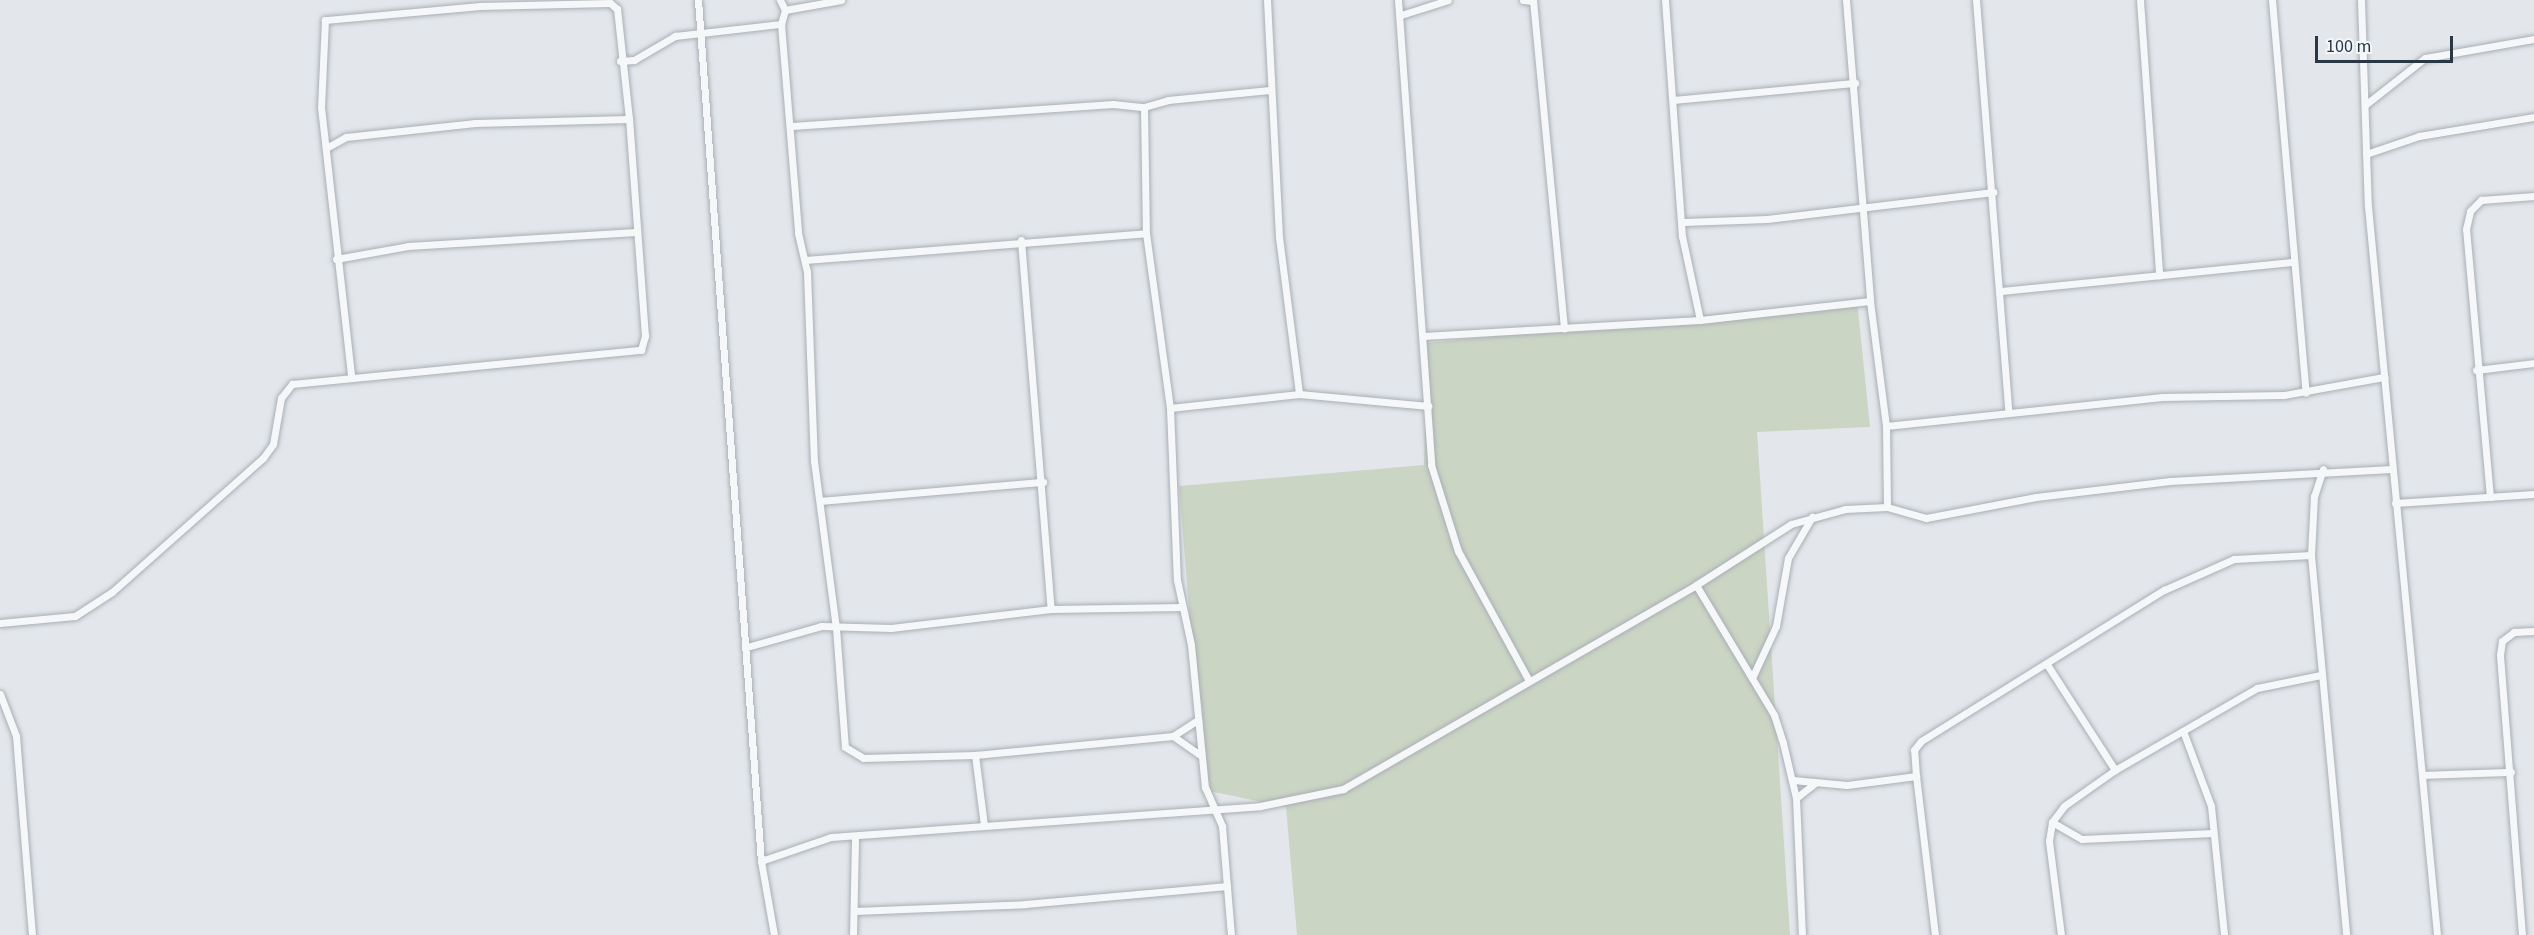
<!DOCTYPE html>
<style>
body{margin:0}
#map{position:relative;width:2534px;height:935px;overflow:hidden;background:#e3e7eb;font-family:"Source Sans 3",sans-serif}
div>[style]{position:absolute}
.green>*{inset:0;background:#cbd5c4}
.roads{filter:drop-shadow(0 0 2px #a8afb6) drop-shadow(0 0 2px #a8afb6)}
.street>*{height:7px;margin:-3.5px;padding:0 3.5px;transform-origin:3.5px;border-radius:3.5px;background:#f6f7f9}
span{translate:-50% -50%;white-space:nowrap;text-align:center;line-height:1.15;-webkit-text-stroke:5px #f2f6f8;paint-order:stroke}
.scale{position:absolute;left:2315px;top:36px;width:138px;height:27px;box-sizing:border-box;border:3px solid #2a3744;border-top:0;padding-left:8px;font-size:18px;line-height:21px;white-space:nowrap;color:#2a3744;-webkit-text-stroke:4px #f2f6f8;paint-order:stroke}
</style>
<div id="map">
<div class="green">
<i style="clip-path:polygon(1857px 300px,1870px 427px,1757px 432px,1790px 935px,1297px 935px,1286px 807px,1204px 790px,1179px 486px,1424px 465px,1427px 343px)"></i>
</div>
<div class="roads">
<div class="street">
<i style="left:698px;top:0;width:863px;rotate:85.82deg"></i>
<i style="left:761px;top:861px;width:75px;rotate:80deg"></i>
<i style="left:780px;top:0;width:11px;rotate:63deg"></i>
<i style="left:1267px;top:0;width:237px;rotate:87.1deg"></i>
<i style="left:1279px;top:237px;width:158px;rotate:82.7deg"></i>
<i style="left:1398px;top:0;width:466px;rotate:85.9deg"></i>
<i style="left:1431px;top:465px;width:90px;rotate:72.6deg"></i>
<i style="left:1458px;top:551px;width:146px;rotate:61.3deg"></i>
<i style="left:1523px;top:0;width:10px;rotate:6deg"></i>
<i style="left:1533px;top:0;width:330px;rotate:84.6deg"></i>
<i style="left:1665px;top:0;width:237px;rotate:85.9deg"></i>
<i style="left:1682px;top:236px;width:86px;rotate:77.9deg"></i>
<i style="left:1846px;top:0;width:302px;rotate:85.4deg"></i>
<i style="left:1870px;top:301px;width:126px;rotate:82.7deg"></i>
<i style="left:1886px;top:426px;width:81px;rotate:89.3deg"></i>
<i style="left:1976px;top:0;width:412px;rotate:85.5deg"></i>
<i style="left:2140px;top:0;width:276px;rotate:86deg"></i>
<i style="left:2272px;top:0;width:394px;rotate:85.1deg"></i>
<i style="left:2361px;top:0;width:206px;rotate:88.1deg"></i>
<i style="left:2368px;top:206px;width:732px;rotate:84.59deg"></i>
<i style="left:1401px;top:15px;width:49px;rotate:-17.7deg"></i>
<i style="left:781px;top:24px;width:15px;rotate:-74deg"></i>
<i style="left:785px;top:10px;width:57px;rotate:-10.1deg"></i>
<i style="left:620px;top:61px;width:14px;rotate:-4deg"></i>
<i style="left:634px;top:60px;width:48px;rotate:-30.3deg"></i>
<i style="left:675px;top:36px;width:107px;rotate:-6.5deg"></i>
<i style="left:781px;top:24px;width:210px;rotate:85.3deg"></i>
<i style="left:798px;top:233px;width:40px;rotate:77deg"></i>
<i style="left:807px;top:272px;width:189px;rotate:87.9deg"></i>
<i style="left:814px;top:461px;width:168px;rotate:82.5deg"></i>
<i style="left:836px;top:628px;width:119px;rotate:85.7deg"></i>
<i style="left:845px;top:747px;width:21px;rotate:31deg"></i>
<i style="left:863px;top:758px;width:112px;rotate:-1.5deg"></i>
<i style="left:975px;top:755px;width:199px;rotate:-5.5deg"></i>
<i style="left:1173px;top:736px;width:30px;rotate:-33deg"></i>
<i style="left:1674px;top:100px;width:182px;rotate:-5.4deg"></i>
<i style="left:2365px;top:105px;width:76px;rotate:-38.1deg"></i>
<i style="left:2425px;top:58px;width:111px;rotate:-9.9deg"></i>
<i style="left:1144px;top:107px;width:126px;rotate:89.1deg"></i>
<i style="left:1146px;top:233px;width:177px;rotate:82.2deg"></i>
<i style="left:1170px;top:408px;width:172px;rotate:87.7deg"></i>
<i style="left:1177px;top:580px;width:66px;rotate:77.8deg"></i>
<i style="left:1191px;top:645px;width:143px;rotate:84.4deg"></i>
<i style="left:1205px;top:787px;width:43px;rotate:66.4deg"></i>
<i style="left:1222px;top:826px;width:109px;rotate:85.3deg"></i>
<i style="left:792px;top:126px;width:322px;rotate:-3.9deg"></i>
<i style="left:1113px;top:104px;width:31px;rotate:6deg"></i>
<i style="left:1144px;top:107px;width:25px;rotate:-16deg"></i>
<i style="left:1168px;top:100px;width:102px;rotate:-5.6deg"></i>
<i style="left:326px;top:148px;width:23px;rotate:-29deg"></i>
<i style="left:346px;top:137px;width:130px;rotate:-6.2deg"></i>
<i style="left:475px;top:123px;width:154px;rotate:-1.5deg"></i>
<i style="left:2366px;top:154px;width:56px;rotate:-18.8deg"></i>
<i style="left:2419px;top:136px;width:117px;rotate:-9.4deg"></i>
<i style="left:1684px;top:222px;width:83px;rotate:-2.1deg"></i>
<i style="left:1767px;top:219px;width:228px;rotate:-6.8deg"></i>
<i style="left:1021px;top:240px;width:370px;rotate:85.4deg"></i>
<i style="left:336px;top:259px;width:73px;rotate:-10.2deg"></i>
<i style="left:408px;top:246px;width:228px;rotate:-3.5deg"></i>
<i style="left:805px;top:260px;width:342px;rotate:-4.5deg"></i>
<i style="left:2002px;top:291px;width:293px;rotate:-5.7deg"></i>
<i style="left:1423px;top:336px;width:277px;rotate:-3.3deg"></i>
<i style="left:1700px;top:320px;width:171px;rotate:-6.4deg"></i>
<i style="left:2476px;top:370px;width:58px;rotate:-6.9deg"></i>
<i style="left:1170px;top:408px;width:130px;rotate:-6.2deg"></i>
<i style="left:1299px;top:394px;width:130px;rotate:5.3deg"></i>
<i style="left:1886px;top:426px;width:278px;rotate:-6deg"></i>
<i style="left:2162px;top:397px;width:122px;rotate:-0.9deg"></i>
<i style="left:2284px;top:395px;width:102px;rotate:-10.2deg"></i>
<i style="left:2323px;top:469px;width:28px;rotate:108deg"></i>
<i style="left:2314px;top:496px;width:59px;rotate:92.9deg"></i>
<i style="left:2311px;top:555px;width:382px;rotate:84.7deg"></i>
<i style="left:2490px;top:497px;width:269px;rotate:-95.1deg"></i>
<i style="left:2466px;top:229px;width:18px;rotate:-77deg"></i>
<i style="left:2470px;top:211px;width:16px;rotate:-45deg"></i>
<i style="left:2481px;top:200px;width:53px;rotate:-4.3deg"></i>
<i style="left:820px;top:501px;width:224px;rotate:-4.9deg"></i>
<i style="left:2395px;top:503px;width:139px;rotate:-3.7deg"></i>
<i style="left:1696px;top:585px;width:152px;rotate:59deg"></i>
<i style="left:1774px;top:715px;width:29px;rotate:72deg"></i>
<i style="left:1783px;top:743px;width:57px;rotate:76.7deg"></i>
<i style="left:1796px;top:798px;width:137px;rotate:87.5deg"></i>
<i style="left:0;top:623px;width:75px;rotate:-5.3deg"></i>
<i style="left:75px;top:616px;width:44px;rotate:-33deg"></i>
<i style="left:112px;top:592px;width:202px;rotate:-41.6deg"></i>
<i style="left:263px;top:458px;width:17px;rotate:-54deg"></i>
<i style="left:273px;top:444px;width:47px;rotate:-80.1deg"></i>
<i style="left:281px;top:398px;width:18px;rotate:-52deg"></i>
<i style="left:292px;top:384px;width:351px;rotate:-5.6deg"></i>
<i style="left:641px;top:350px;width:15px;rotate:-74deg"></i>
<i style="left:645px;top:336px;width:218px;rotate:-94.2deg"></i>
<i style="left:629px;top:119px;width:111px;rotate:-96.2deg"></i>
<i style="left:617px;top:9px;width:9px;rotate:-139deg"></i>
<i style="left:610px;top:3px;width:130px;rotate:178.7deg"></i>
<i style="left:480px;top:6px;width:156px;rotate:174.8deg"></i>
<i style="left:325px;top:20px;width:87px;rotate:92.6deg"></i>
<i style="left:321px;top:107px;width:271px;rotate:83.6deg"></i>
<i style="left:747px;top:647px;width:77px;rotate:-15.8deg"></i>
<i style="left:821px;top:626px;width:70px;rotate:1.6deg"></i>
<i style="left:891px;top:628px;width:161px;rotate:-6.8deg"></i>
<i style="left:1051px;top:609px;width:131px;rotate:-0.9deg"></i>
<i style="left:2048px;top:666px;width:124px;rotate:57.2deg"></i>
<i style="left:1752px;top:678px;width:57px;rotate:-65.2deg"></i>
<i style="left:1776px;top:626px;width:69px;rotate:-80deg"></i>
<i style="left:1788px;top:558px;width:48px;rotate:-59.7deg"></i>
<i style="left:0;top:694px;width:45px;rotate:69.1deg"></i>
<i style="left:16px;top:736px;width:200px;rotate:85.4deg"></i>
<i style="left:2183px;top:731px;width:80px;rotate:69.5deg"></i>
<i style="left:2211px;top:806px;width:130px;rotate:84.2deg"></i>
<i style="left:1173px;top:736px;width:32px;rotate:35deg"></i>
<i style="left:975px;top:755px;width:71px;rotate:82.7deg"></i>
<i style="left:2424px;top:775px;width:87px;rotate:-2deg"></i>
<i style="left:1793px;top:780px;width:54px;rotate:5.3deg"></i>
<i style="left:1847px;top:785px;width:70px;rotate:-7.4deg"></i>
<i style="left:1796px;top:798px;width:23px;rotate:-38deg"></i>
<i style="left:2052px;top:822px;width:34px;rotate:30deg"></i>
<i style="left:2082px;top:839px;width:131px;rotate:-2.6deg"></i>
<i style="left:761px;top:861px;width:74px;rotate:-18.9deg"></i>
<i style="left:831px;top:837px;width:430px;rotate:-4.1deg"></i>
<i style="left:1260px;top:806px;width:85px;rotate:-11.6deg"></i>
<i style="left:1343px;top:789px;width:408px;rotate:-30deg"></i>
<i style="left:1696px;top:585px;width:113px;rotate:-32.7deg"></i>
<i style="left:1791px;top:524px;width:56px;rotate:-15.5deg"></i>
<i style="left:1845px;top:509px;width:42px;rotate:-2.7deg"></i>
<i style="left:1887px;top:507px;width:41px;rotate:15.8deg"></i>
<i style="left:1926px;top:518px;width:112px;rotate:-10.8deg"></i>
<i style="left:2036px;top:497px;width:135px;rotate:-6.8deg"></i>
<i style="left:2170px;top:481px;width:222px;rotate:-3.1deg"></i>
<i style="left:854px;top:911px;width:171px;rotate:-2.3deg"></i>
<i style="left:1025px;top:904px;width:203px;rotate:-5.1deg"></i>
<i style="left:853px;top:935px;width:96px;rotate:-88.8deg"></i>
<i style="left:1935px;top:935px;width:160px;rotate:-96.8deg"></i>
<i style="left:1916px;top:776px;width:26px;rotate:-94deg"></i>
<i style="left:1914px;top:750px;width:11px;rotate:-52deg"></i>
<i style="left:1921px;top:741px;width:286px;rotate:-31.9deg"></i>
<i style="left:2164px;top:590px;width:77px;rotate:-23.9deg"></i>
<i style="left:2234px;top:559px;width:77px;rotate:-3deg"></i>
<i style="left:2061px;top:935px;width:95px;rotate:-97.3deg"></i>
<i style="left:2049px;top:841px;width:19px;rotate:-81deg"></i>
<i style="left:2052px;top:822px;width:20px;rotate:-53deg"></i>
<i style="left:2064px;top:806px;width:62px;rotate:-35.2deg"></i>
<i style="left:2115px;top:770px;width:164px;rotate:-30deg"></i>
<i style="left:2257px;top:688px;width:65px;rotate:-11.5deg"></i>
<i style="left:2522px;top:935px;width:281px;rotate:-94.5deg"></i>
<i style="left:2500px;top:655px;width:14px;rotate:-82deg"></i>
<i style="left:2502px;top:641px;width:15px;rotate:-37deg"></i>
<i style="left:2514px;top:632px;width:20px;rotate:-3deg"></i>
</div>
</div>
<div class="scale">100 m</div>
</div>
